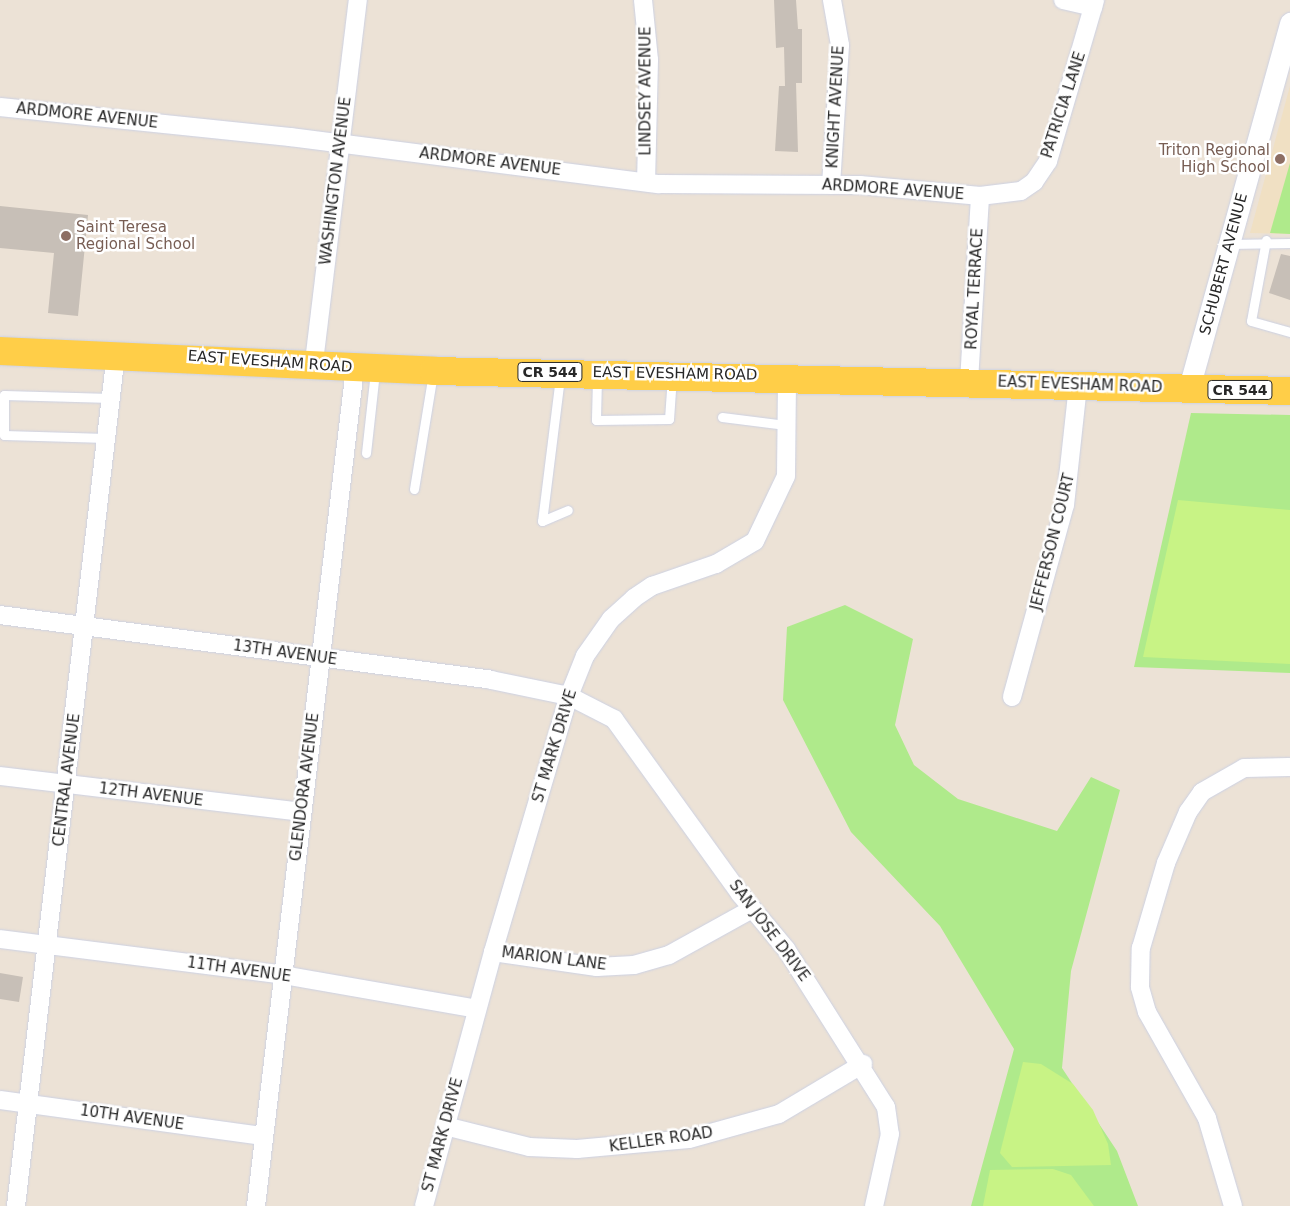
<!DOCTYPE html>
<style>
body{margin:0}
#map{position:relative;width:1290px;height:1206px;overflow:hidden;background:#ece2d6;font-family:"DejaVu Sans",sans-serif}
div>[style]{position:absolute}
.education>*{inset:0;background:#f0e0c3}
.green>*{inset:0;background:#afea8b}
.pitch>*{inset:0;background:#c8f385}
.building>*{inset:0;background:#c7bfb7}
.roads{filter:drop-shadow(0 0 1px #ccd1e3) drop-shadow(0 0 1px #ccd1e3)}
.service>*{height:9px;margin:-4.5px;padding:0 4.5px;transform-origin:4.5px;border-radius:4.5px;background:#fff}
.minor>*{height:18px;margin:-9px;padding:0 9px;transform-origin:9px;border-radius:9px;background:#fff}
.tertiary>*{height:21px;margin:-10.5px;padding:0 10.5px;transform-origin:10.5px;border-radius:10.5px;background:#fff}
.primary>*{height:28px;margin:-14px;padding:0 14px;transform-origin:14px;border-radius:14px;background:#ffce48}
.dots>*{width:14px;height:14px;translate:-50% -50%;box-sizing:border-box;border:2px solid #fff;border-radius:50%}
span{translate:-50% -50%;white-space:nowrap;text-align:center;line-height:1.15;-webkit-text-stroke:5px #fff;paint-order:stroke}
.shield-label span{padding:1px 4px;background:#fff;border:1px solid;border-radius:4px;-webkit-text-stroke-width:0}
.shield-label{font-size:14px;color:#272727;font-weight:700}
.street-label{font-size:15px;color:#272727}
.education-label{font-size:15px;color:#785e54}
.right{translate:-100% -50%;text-align:right}
.left{translate:0 -50%;text-align:left}
</style>
<div id="map">
<div class="education">
<i style="clip-path:polygon(1290px 86px,1290px 234px,1250px 233px)"></i>
</div>
<div class="green">
<i style="clip-path:polygon(1290px 163px,1290px 234px,1270px 233px)"></i>
<i style="clip-path:polygon(1191px 413px,1290px 415px,1290px 673px,1134px 667px)"></i>
<i style="clip-path:polygon(845px 605px,913px 639px,895px 725px,914px 765px,958px 799px,1057px 831px,1091px 777px,1120px 790px,1071px 971px,1062px 1068px,1117px 1151px,1138px 1206px,971px 1206px,1014px 1049px,940px 926px,851px 832px,783px 700px,787px 627px)"></i>
</div>
<div class="pitch">
<i style="clip-path:polygon(1178px 500px,1290px 510px,1290px 664px,1143px 657px)"></i>
<i style="clip-path:polygon(1023px 1062px,1041px 1064px,1073px 1084px,1093px 1110px,1108px 1144px,1111px 1165px,1012px 1167px,1000px 1153px)"></i>
<i style="clip-path:polygon(1053px 1169px,1071px 1175px,1094px 1206px,983px 1206px,990px 1170px)"></i>
</div>
<div class="building">
<i style="clip-path:polygon(774px 0,796px 0,798px 29px,802px 29px,802px 83px,796px 83px,798px 152px,775px 151px,779px 86px,785px 86px,784px 47px,776px 48px)"></i>
<i style="clip-path:polygon(0 206px,88px 215px,78px 316px,48px 313px,54px 253px,0 248px)"></i>
<i style="clip-path:polygon(1281px 254px,1290px 256px,1290px 300px,1269px 293px)"></i>
<i style="clip-path:polygon(0 973px,23px 977px,19px 1002px,0 999px)"></i>
</div>
<div class="roads">
<div class="service">
<i style="left:1266px;top:240px;width:82px;rotate:100.5deg"></i>
<i style="left:1251px;top:321px;width:41px;rotate:15.8deg"></i>
<i style="left:1229px;top:244px;width:61px;rotate:-0.9deg"></i>
<i style="left:560px;top:377px;width:145px;rotate:97.1deg"></i>
<i style="left:542px;top:521px;width:28px;rotate:-23deg"></i>
<i style="left:597px;top:378px;width:42px;rotate:91.4deg"></i>
<i style="left:596px;top:420px;width:73px;rotate:-0.8deg"></i>
<i style="left:669px;top:419px;width:39px;rotate:-86deg"></i>
<i style="left:722px;top:417px;width:64px;rotate:7.2deg"></i>
<i style="left:106px;top:438px;width:102px;rotate:-178.3deg"></i>
<i style="left:4px;top:435px;width:40px;rotate:-90deg"></i>
<i style="left:4px;top:395px;width:107px;rotate:1.6deg"></i>
<i style="left:366px;top:453px;width:82px;rotate:-83.7deg"></i>
<i style="left:414px;top:489px;width:118px;rotate:-80.7deg"></i>
</div>
<div class="minor">
<i style="left:643px;top:0;width:60px;rotate:84.3deg"></i>
<i style="left:649px;top:60px;width:122px;rotate:91.4deg"></i>
<i style="left:1063px;top:0;width:31px;rotate:13deg"></i>
<i style="left:0;top:107px;width:292px;rotate:5.9deg"></i>
<i style="left:290px;top:137px;width:372px;rotate:7.3deg"></i>
<i style="left:659px;top:184px;width:201px;rotate:0.3deg"></i>
<i style="left:860px;top:185px;width:121px;rotate:5.2deg"></i>
<i style="left:980px;top:196px;width:41px;rotate:-7deg"></i>
<i style="left:1021px;top:191px;width:16px;rotate:-35deg"></i>
<i style="left:1034px;top:182px;width:25px;rotate:-56deg"></i>
<i style="left:1048px;top:161px;width:168px;rotate:-73.7deg"></i>
<i style="left:831px;top:185px;width:140px;rotate:-86.3deg"></i>
<i style="left:840px;top:45px;width:46px;rotate:-100.1deg"></i>
<i style="left:314px;top:362px;width:365px;rotate:-83.1deg"></i>
<i style="left:969px;top:382px;width:186px;rotate:-86.6deg"></i>
<i style="left:0;top:615px;width:495px;rotate:7.5deg"></i>
<i style="left:491px;top:680px;width:80px;rotate:11.6deg"></i>
<i style="left:569px;top:696px;width:51px;rotate:27.1deg"></i>
<i style="left:614px;top:719px;width:216px;rotate:54.2deg"></i>
<i style="left:740px;top:894px;width:72px;rotate:50.1deg"></i>
<i style="left:786px;top:949px;width:187px;rotate:57.7deg"></i>
<i style="left:886px;top:1107px;width:27px;rotate:82deg"></i>
<i style="left:890px;top:1134px;width:74px;rotate:102.5deg"></i>
<i style="left:1012px;top:697px;width:199px;rotate:-74.6deg"></i>
<i style="left:1065px;top:505px;width:121px;rotate:-83.8deg"></i>
<i style="left:0;top:776px;width:304px;rotate:6.8deg"></i>
<i style="left:0;top:939px;width:285px;rotate:7.2deg"></i>
<i style="left:283px;top:975px;width:197px;rotate:9.9deg"></i>
<i style="left:493px;top:952px;width:105px;rotate:8.2deg"></i>
<i style="left:597px;top:967px;width:37px;rotate:-3deg"></i>
<i style="left:634px;top:965px;width:36px;rotate:-16deg"></i>
<i style="left:669px;top:955px;width:95px;rotate:-29deg"></i>
<i style="left:0;top:1100px;width:266px;rotate:7.8deg"></i>
<i style="left:445px;top:1126px;width:87px;rotate:14deg"></i>
<i style="left:529px;top:1147px;width:48px;rotate:2.4deg"></i>
<i style="left:577px;top:1149px;width:112px;rotate:-5.1deg"></i>
<i style="left:689px;top:1139px;width:93px;rotate:-15.5deg"></i>
<i style="left:779px;top:1114px;width:98px;rotate:-30.8deg"></i>
<i style="left:16px;top:1206px;width:858px;rotate:-83.31deg"></i>
<i style="left:256px;top:1206px;width:844px;rotate:-83.26deg"></i>
<i style="left:424px;top:1206px;width:263px;rotate:-74.8deg"></i>
<i style="left:493px;top:952px;width:267px;rotate:-73.5deg"></i>
<i style="left:569px;top:696px;width:43px;rotate:-68.2deg"></i>
<i style="left:585px;top:656px;width:45px;rotate:-54.9deg"></i>
<i style="left:611px;top:619px;width:31px;rotate:-42deg"></i>
<i style="left:634px;top:598px;width:22px;rotate:-34deg"></i>
<i style="left:652px;top:586px;width:68px;rotate:-19deg"></i>
<i style="left:716px;top:564px;width:45px;rotate:-30.5deg"></i>
<i style="left:755px;top:541px;width:72px;rotate:-64.5deg"></i>
<i style="left:786px;top:476px;width:100px;rotate:-89.4deg"></i>
<i style="left:1233px;top:1206px;width:92px;rotate:-106.5deg"></i>
<i style="left:1207px;top:1118px;width:122px;rotate:-119.5deg"></i>
<i style="left:1147px;top:1012px;width:26px;rotate:-106deg"></i>
<i style="left:1140px;top:987px;width:39px;rotate:-89deg"></i>
<i style="left:1141px;top:948px;width:89px;rotate:-73.6deg"></i>
<i style="left:1166px;top:863px;width:56px;rotate:-66.7deg"></i>
<i style="left:1188px;top:812px;width:24px;rotate:-55deg"></i>
<i style="left:1202px;top:792px;width:48px;rotate:-29.7deg"></i>
<i style="left:1244px;top:768px;width:46px;rotate:-1.2deg"></i>
</div>
<div class="tertiary">
<i style="left:1189px;top:388px;width:379px;rotate:-74.5deg"></i>
</div>
<div class="primary">
<i style="left:0;top:351px;width:434px;rotate:2.6deg"></i>
<i style="left:434px;top:371px;width:856px;rotate:1.34deg"></i>
</div>
</div>
<div class="dots">
<i style="left:1280px;top:159px;background:#8d6e63"></i>
<i style="left:66px;top:236px;background:#8d6e63"></i>
</div>
<div class="shield-label">
<span style="left:550px;top:372px">CR 544</span>
<span style="left:1240px;top:390px">CR 544</span>
</div>
<div class="street-label">
<span style="left:646px;top:91px;rotate:-90deg">LINDSEY AVENUE</span>
<span style="left:1064px;top:105px;rotate:-72deg">PATRICIA LANE</span>
<span style="left:836px;top:107px;rotate:-87deg">KNIGHT AVENUE</span>
<span style="left:87px;top:116px;rotate:6deg">ARDMORE AVENUE</span>
<span style="left:490px;top:162px;rotate:7deg">ARDMORE AVENUE</span>
<span style="left:336px;top:181px;rotate:-83deg">WASHINGTON AVENUE</span>
<span style="left:893px;top:190px;rotate:4deg">ARDMORE AVENUE</span>
<span style="left:1224px;top:264px;rotate:-75deg">SCHUBERT AVENUE</span>
<span style="left:975px;top:289px;rotate:-87deg">ROYAL TERRACE</span>
<span style="left:270px;top:362px;rotate:4deg">EAST EVESHAM ROAD</span>
<span style="left:675px;top:374px;rotate:1deg">EAST EVESHAM ROAD</span>
<span style="left:1080px;top:385px;rotate:2deg">EAST EVESHAM ROAD</span>
<span style="left:1053px;top:542px;rotate:-76deg">JEFFERSON COURT</span>
<span style="left:285px;top:653px;rotate:8deg">13TH AVENUE</span>
<span style="left:555px;top:746px;rotate:-73deg">ST MARK DRIVE</span>
<span style="left:67px;top:780px;rotate:-83deg">CENTRAL AVENUE</span>
<span style="left:305px;top:787px;rotate:-83deg">GLENDORA AVENUE</span>
<span style="left:151px;top:795px;rotate:7deg">12TH AVENUE</span>
<span style="left:769px;top:931px;rotate:53deg">SAN JOSE DRIVE</span>
<span style="left:554px;top:959px;rotate:7deg">MARION LANE</span>
<span style="left:239px;top:970px;rotate:8deg">11TH AVENUE</span>
<span style="left:132px;top:1118px;rotate:8deg">10TH AVENUE</span>
<span style="left:443px;top:1135px;rotate:-75deg">ST MARK DRIVE</span>
<span style="left:661px;top:1140px;rotate:-8deg">KELLER ROAD</span>
</div>
<div class="education-label">
<span class="right" style="left:1270px;top:159px">Triton Regional<br>High School</span>
<span class="left" style="left:76px;top:236px">Saint Teresa<br>Regional School</span>
</div>
</div>
